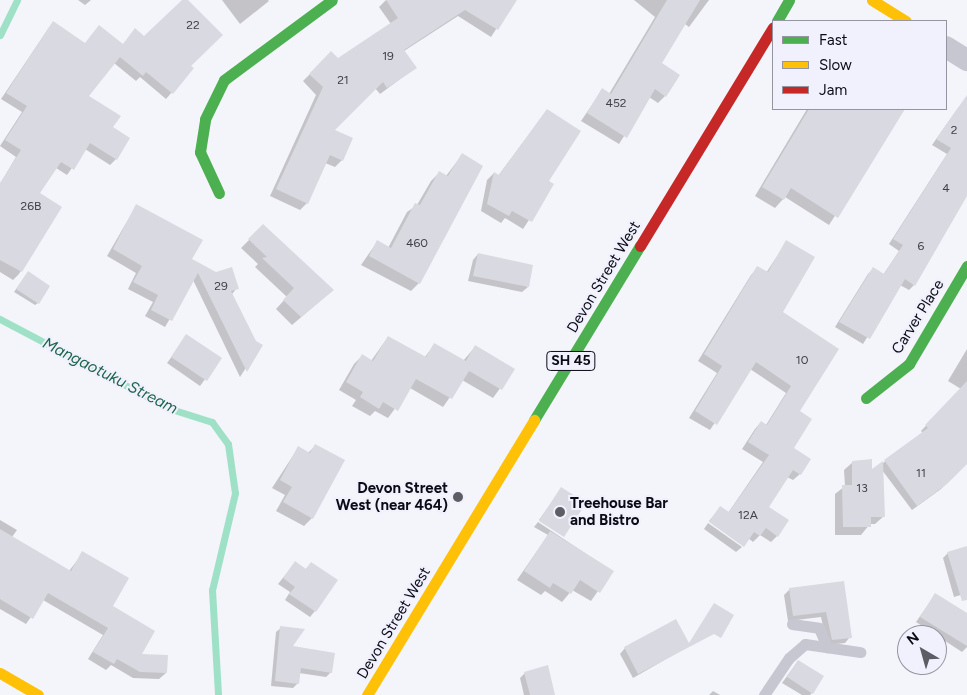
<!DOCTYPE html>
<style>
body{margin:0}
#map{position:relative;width:967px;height:695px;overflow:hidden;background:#f4f4fb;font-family:Figtree,sans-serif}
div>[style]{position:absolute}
.shadow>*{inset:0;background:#0003}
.stream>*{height:7px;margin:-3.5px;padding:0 3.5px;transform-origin:3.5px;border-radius:3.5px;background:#9fe1c6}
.building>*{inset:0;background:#d9d9e1}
.lane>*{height:11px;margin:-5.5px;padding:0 5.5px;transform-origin:5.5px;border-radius:5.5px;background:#c7c7d2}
.street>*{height:22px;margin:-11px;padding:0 11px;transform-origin:11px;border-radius:11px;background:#c7c7d2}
.fast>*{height:11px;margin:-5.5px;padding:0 5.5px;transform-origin:5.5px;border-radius:5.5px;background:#4caf50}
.slow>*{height:11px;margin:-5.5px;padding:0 5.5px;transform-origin:5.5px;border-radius:5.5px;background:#ffc107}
.jam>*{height:11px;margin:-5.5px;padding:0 5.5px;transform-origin:5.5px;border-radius:5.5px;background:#c62828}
.dots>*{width:14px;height:14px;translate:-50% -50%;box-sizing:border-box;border:2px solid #f1f1fe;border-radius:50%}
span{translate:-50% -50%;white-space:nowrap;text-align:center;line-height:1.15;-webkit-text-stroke:4px #f1f1fe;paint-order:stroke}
.number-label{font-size:12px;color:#41414a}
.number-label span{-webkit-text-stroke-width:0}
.shield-label span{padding:1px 4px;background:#f1f1fe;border:1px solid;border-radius:4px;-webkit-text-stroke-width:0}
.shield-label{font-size:14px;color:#0b0b15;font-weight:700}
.street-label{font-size:15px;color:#0b0b15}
.poi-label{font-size:15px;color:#0b0b15;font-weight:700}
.right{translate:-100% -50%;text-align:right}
.left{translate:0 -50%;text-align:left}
.water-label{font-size:16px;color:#1e664b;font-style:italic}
.legend{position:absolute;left:772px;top:20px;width:175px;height:90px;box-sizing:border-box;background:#f1f1fe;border:1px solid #9595a1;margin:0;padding:6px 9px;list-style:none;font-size:15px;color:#0b0b15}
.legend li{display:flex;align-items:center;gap:10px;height:25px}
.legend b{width:25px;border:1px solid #9595a1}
.north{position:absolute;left:897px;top:625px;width:50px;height:50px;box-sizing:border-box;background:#f1f1fe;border:1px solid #9595a1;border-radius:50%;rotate:322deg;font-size:14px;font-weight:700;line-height:20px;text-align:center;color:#0b0b15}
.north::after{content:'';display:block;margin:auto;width:18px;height:22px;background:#5d5d66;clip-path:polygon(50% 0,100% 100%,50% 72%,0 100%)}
</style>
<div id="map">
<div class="shadow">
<i style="clip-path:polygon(78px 0,91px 0,85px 5px)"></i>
<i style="clip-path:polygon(184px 0,189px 66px,192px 69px,166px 99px,140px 77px,136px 81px,114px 63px,88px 96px,112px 128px,116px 159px,110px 165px,85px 149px,67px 175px,56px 168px,39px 194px,60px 208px,19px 274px,13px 280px,0 272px,0 184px,16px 157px,0 146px,22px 112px,1px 99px,48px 29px,53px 23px,84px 44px,122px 45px,145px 37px)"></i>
<i style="clip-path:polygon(222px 0,268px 0,269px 1px,240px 24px)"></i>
<i style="clip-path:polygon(386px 0,515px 0,491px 37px,458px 16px,404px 51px,415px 68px,380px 94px,375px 88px,333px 130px,342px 160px,335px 167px,325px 163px,307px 203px,300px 210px,270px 196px,316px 95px,303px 81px,331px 53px,338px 59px,391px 24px,379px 7px)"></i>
<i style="clip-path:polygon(634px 0,709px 0,689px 27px,685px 24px,661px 64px,665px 96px,658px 103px,649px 97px,619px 144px,581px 121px,602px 90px,609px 94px,655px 17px)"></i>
<i style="clip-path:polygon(967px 105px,967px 194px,914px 285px,909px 290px,900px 285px,863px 344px,835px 327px,868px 274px,873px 269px,883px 275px,899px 251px,889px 244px,947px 154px,932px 145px,958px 108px)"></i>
<i style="clip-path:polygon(807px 109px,904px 109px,829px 225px,785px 197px,775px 208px,755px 196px)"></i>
<i style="clip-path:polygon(547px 110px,547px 181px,552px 185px,523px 229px,505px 218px,501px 223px,481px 211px,487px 180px,494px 173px,498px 176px)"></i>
<i style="clip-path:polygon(462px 155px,419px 283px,411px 291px,361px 265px,377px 242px,388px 248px,407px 212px,417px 205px,431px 181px,439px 173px,446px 176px)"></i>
<i style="clip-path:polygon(136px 206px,191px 259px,237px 288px,232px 294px,255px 342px,261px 345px,240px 377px,193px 280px,165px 327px,145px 316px,153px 302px,128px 289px,136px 273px,107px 256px)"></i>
<i style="clip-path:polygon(263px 226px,333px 290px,292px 325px,276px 309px,287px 297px,255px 267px,258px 264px,241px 248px)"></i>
<i style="clip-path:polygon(787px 241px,782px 312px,799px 411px,792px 448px,800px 474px,793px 480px,787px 477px,767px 507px,777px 536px,771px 542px,760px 535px,753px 542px,748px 538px,744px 545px,709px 521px,720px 508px,728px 513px,763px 462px,742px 449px,755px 429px,761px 422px,766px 425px,786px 393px,750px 369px,710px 430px,689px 418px,717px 373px,698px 361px,751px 275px,758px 268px,766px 273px)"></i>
<i style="clip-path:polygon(478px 254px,528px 287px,522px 292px,468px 281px,473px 260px)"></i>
<i style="clip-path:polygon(26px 275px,38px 303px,35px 305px,14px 292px)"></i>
<i style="clip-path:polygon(187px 336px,220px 359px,200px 386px,167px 363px)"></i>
<i style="clip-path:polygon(388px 337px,424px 358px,435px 344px,463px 361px,475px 347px,514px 369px,493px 398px,462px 380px,443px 407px,410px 388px,388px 418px,375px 411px,370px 416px,352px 406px,356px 400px,339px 390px,354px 364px,362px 356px,371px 361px)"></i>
<i style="clip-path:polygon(967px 349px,967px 462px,941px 489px,912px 510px,882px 470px,884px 516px,875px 524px,870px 524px,861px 535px,835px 535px,835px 494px,845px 486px,844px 470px,853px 462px,871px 472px,923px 433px,921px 431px,961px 389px,948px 381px)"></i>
<i style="clip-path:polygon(315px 446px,312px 518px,304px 526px,276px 511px,285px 495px,272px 488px,298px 448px,308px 453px)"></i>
<i style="clip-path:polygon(561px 489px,564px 535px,539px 520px)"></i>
<i style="clip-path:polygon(0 520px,17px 530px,12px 537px,69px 571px,83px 553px,139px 655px,166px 673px,159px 679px,133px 678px,111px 665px,106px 670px,88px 659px,103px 635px,43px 600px,26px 624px,0 609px)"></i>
<i style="clip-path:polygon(538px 522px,612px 571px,591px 601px,572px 590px,562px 602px,545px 591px,541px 595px,517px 580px,548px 535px,534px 527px)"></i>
<i style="clip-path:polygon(708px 523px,742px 547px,736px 552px,704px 529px)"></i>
<i style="clip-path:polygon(967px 547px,967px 593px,954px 597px,943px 558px,948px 553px)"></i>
<i style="clip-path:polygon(295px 563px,305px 570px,311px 563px,315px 611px,310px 617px,285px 600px,290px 592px,278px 584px)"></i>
<i style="clip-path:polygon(843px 582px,850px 637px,845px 643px,827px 645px,821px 617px,788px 621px,784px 595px,790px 589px)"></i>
<i style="clip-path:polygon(935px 595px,967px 615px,967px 647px,962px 652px,916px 622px)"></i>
<i style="clip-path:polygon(281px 628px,291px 647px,331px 672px,326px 677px,299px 673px,298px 683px,293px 688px,271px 686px,276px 632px)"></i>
<i style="clip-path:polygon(689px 646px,633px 678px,620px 654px,625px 648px)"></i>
<i style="clip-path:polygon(798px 661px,812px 693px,810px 695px,802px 695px,782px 683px)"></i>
<i style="clip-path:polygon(525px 673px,554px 695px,524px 695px,520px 678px)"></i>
<i style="clip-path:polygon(713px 691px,720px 695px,709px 695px)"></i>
</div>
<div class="stream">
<i style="left:0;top:35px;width:39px;rotate:-64deg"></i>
<i style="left:0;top:319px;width:193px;rotate:27.8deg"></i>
<i style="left:171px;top:409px;width:43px;rotate:17.6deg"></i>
<i style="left:212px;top:422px;width:27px;rotate:54deg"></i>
<i style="left:228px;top:444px;width:49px;rotate:81.9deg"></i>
<i style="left:235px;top:493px;width:100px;rotate:103.3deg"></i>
<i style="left:212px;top:590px;width:105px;rotate:86.7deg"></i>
</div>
<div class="building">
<i style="clip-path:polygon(182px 0,188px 0,223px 35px,191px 66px,194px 68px,173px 94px,146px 72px,143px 76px,120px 57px,89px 96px,121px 116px,113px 127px,130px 138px,117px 160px,90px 143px,74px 170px,61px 162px,40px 193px,62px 207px,22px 272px,0 260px,0 183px,21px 150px,5px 140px,27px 106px,6px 93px,53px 21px,85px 43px,99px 25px,123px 44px,135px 28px,144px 36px)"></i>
<i style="clip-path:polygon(386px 0,517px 0,498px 30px,465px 10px,404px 50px,417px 68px,387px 88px,383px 82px,335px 130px,353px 138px,343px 161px,330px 155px,308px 204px,276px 189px,323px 87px,309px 74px,331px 51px,338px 58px,398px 18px)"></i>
<i style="clip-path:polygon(667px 0,700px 0,662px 63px,680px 75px,666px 97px,655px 89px,627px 138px,587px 113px,602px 88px,611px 94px)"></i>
<i style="clip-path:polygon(967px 95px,967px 196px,915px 286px,905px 279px,870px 339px,839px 322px,873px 267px,884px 274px,903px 245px,893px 239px,951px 148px,936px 139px)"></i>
<i style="clip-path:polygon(547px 109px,581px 131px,549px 181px,554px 184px,532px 222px,512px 211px,509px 216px,487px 204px,494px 172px,499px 175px)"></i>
<i style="clip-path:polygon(809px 109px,905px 109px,838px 218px,791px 188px,784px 200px,762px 187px)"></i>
<i style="clip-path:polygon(462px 153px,483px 166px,420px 284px,369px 256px,377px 240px,391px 248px,415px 203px,420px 205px,439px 171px,448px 176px)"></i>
<i style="clip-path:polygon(136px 204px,203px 240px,192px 259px,216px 272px,232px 267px,239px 289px,231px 291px,256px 341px,263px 345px,247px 372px,198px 273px,172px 321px,151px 310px,158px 295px,133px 282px,142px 266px,113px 249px)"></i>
<i style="clip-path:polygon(263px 224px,334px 290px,301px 317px,283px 300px,294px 288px,262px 258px,267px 257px,248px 239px)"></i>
<i style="clip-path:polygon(786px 240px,815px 257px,783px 312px,839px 349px,800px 411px,812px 419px,794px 448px,811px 459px,801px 475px,793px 470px,769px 507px,789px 520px,778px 537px,766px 528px,760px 536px,754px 532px,744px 547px,709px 522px,720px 506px,729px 512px,769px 455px,748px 442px,761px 421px,767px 425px,791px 386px,756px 362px,717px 425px,695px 411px,722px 366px,704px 354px,757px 266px,768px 272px)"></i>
<i style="clip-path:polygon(478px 253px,533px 265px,529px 287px,473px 276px)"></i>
<i style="clip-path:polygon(28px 271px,50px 286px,39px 304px,16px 289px)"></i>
<i style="clip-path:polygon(186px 334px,222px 358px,207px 381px,171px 357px)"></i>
<i style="clip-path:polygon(388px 336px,426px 357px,434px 343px,466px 361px,475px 345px,515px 369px,502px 390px,469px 371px,452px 399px,416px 379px,398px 411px,383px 402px,379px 409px,360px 397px,363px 392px,346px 382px,362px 354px,373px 361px)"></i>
<i style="clip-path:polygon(967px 381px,967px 464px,947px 484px,917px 506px,884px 460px,928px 428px,925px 425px)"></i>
<i style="clip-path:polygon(315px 444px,345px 460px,313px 519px,283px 502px,292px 487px,280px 480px,298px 446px,310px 453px)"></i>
<i style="clip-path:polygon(872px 459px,872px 469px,883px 461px,885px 517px,871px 517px,871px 527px,843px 527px,842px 485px,852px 485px,852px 461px)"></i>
<i style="clip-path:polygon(561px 487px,586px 503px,564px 537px,539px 521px)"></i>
<i style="clip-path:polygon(0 529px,71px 571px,82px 551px,129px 578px,113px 606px,155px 631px,142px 654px,168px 655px,167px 673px,140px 672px,117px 659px,114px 664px,93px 652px,108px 628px,48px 593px,33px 619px,0 599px)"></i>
<i style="clip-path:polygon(550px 531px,614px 571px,600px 593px,580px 580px,571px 594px,553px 583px,550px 588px,524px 571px)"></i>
<i style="clip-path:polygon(967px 546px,967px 600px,962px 601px,947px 552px)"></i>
<i style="clip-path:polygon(295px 561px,306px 569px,311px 562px,338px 580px,316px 612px,289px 594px,295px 587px,283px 578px)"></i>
<i style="clip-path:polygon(844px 581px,852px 638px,832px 640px,826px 612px,793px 616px,789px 588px)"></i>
<i style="clip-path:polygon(935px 593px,967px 613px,967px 646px,920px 617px)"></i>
<i style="clip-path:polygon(714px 603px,734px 615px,721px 638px,714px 634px,638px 674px,624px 647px,676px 619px,689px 643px)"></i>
<i style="clip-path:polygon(280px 626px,305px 629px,293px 646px,335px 653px,332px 673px,301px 668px,299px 684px,275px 681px)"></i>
<i style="clip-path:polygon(798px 660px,824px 676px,813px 694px,787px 677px)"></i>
<i style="clip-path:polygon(548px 665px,555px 695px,530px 695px,524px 672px)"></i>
</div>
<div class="lane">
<i style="left:792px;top:624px;width:27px;rotate:8deg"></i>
<i style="left:819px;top:628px;width:21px;rotate:67deg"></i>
<i style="left:764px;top:695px;width:45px;rotate:-56deg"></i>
<i style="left:789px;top:658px;width:21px;rotate:-41deg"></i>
<i style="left:805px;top:644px;width:56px;rotate:8.3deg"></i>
</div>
<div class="street">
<i style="left:946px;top:47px;width:25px;rotate:32deg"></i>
</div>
<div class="fast">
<i style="left:777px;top:21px;width:24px;rotate:-60deg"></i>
<i style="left:219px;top:193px;width:45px;rotate:-114.9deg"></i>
<i style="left:200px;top:152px;width:33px;rotate:-81deg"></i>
<i style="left:205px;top:119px;width:43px;rotate:-64deg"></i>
<i style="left:224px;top:80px;width:134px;rotate:-36.5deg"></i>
<i style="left:866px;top:398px;width:55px;rotate:-38.3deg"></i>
<i style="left:909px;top:364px;width:114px;rotate:-59.4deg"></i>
<i style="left:534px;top:420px;width:204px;rotate:-58.7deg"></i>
</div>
<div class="slow">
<i style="left:872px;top:0;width:40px;rotate:32deg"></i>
<i style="left:0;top:673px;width:44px;rotate:30.1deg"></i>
<i style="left:367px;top:695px;width:322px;rotate:-58.7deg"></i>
</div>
<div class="jam">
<i style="left:640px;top:246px;width:256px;rotate:-58.7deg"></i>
</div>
<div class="dots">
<i style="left:458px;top:497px;background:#5d5d66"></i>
<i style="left:560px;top:512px;background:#5d5d66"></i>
</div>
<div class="number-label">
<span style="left:193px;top:26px">22</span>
<span style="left:388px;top:57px">19</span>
<span style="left:343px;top:81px">21</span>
<span style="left:616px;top:104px">452</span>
<span style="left:954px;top:131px">2</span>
<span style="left:946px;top:189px">4</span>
<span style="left:31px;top:207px">26B</span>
<span style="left:417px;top:244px">460</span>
<span style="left:921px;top:247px">6</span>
<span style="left:221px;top:287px">29</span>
<span style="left:802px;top:361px">10</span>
<span style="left:921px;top:474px">11</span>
<span style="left:862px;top:489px">13</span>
<span style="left:748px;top:516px">12A</span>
</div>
<div class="shield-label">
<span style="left:571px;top:361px">SH 45</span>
</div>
<div class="street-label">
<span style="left:604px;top:277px;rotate:-59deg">Devon Street West</span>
<span style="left:918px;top:317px;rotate:-58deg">Carver Place</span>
<span style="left:394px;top:623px;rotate:-59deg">Devon Street West</span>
</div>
<div class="poi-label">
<span class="right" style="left:448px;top:497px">Devon Street<br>West (near 464)</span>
<span class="left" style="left:570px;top:512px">Treehouse Bar<br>and Bistro</span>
</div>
<div class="water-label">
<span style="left:110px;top:376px;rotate:27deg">Mangaotuku Stream</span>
</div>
<ul class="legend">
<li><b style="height:6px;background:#4caf50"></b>Fast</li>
<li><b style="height:6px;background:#ffc107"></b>Slow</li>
<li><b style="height:6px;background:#c62828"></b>Jam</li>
</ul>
<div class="north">N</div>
</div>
